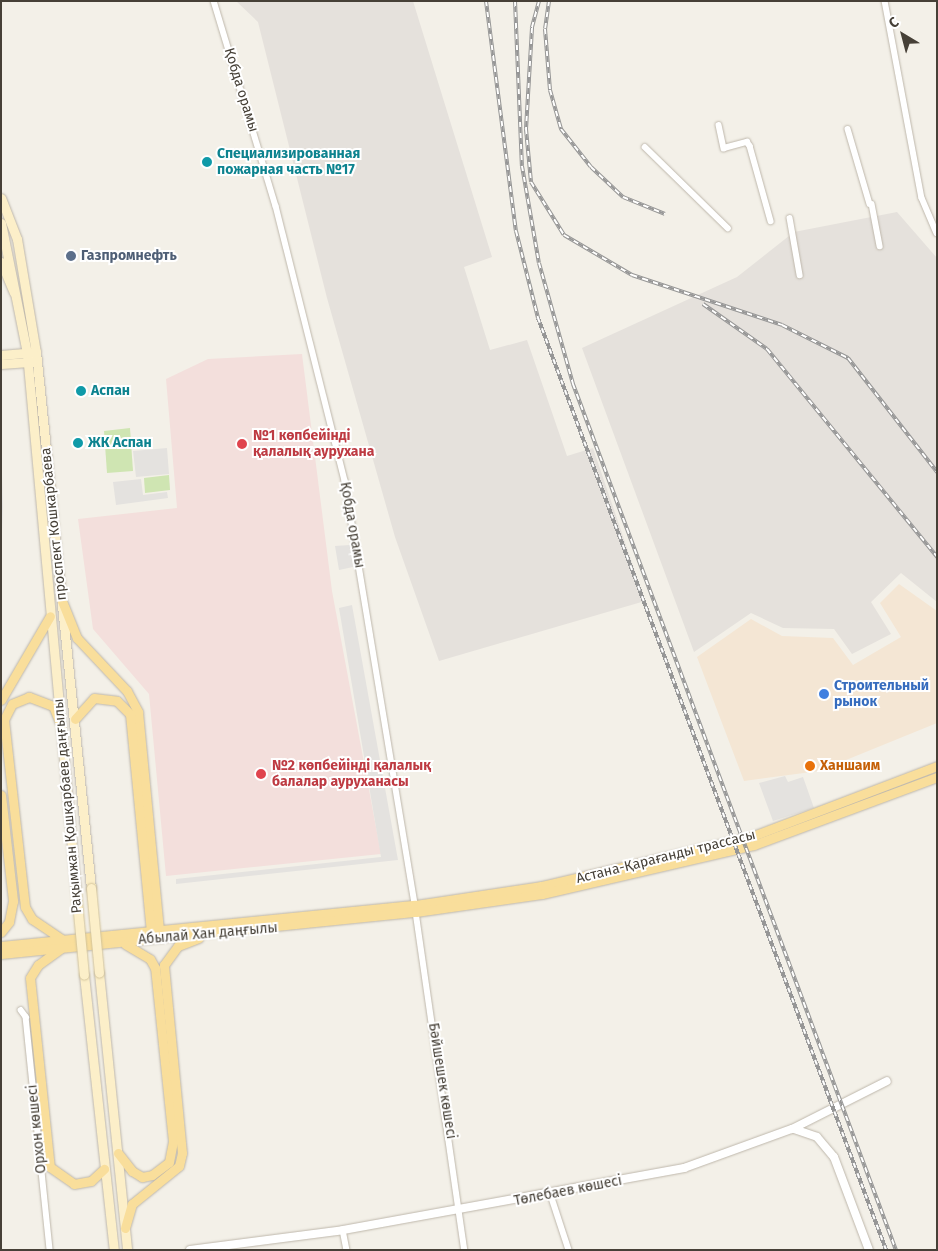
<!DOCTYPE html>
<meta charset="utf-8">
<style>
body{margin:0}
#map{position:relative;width:938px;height:1251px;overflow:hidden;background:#f3f0e8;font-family:"Fira Sans",sans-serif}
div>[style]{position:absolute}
.commercial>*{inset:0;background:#f4e6d4}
.industrial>*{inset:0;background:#e5e1dc}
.medical>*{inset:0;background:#f3dfdc}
.green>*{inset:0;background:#cfe5b2}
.parking>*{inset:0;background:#e4e2df}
.roads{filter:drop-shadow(0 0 1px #beb7ab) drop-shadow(0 0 1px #beb7ab)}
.minor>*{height:5.5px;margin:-2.75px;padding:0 2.75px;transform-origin:2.75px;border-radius:2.75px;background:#fff}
.tertiary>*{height:8px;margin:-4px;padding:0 4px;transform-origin:4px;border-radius:4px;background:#fff}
.secondary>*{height:9px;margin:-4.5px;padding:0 4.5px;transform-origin:4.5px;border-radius:4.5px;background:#fcefc9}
.primary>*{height:9px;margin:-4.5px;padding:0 4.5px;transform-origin:4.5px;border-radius:4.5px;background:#f9de9b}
.rail>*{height:4px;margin-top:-2px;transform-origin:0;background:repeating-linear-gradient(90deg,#fff 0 5.5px,#969696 0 11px);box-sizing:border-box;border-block:1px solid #969696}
.bridges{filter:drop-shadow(0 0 1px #d1c299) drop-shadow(0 0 1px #d1c299)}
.secondary-bridge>*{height:9px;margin:-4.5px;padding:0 4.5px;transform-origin:4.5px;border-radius:4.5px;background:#fcefc9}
.dots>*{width:14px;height:14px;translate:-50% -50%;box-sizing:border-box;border:2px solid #fff;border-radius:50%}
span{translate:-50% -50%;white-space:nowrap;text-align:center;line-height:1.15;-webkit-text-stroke:4px #fff;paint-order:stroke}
.street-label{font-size:14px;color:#464037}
.culture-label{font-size:14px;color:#0d838f;font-weight:700}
.left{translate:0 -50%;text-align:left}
.service-label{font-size:14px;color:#4e5e75;font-weight:700}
.health-label{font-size:14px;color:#be3a42;font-weight:700}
.shop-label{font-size:14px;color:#366cbe;font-weight:700}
.food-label{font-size:14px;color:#c56008;font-weight:700}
.frame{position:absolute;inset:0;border:2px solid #464037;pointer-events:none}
.north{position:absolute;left:878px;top:10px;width:50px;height:50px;-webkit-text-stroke:4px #fff;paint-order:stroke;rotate:323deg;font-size:14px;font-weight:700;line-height:20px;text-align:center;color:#464037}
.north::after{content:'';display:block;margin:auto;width:18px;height:22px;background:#464037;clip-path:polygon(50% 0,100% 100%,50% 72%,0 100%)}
</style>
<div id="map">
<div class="commercial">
<i style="clip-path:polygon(899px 584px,937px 611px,937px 723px,819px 771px,744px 781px,697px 657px,751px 619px,782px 636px,833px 638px,853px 665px,901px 637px,880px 603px)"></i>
</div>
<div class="industrial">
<i style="clip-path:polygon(236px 1px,413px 1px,492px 257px,464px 267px,490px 350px,527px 340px,567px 456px,593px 448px,645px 601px,439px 661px,395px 537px,327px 298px,258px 22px)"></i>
<i style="clip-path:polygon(897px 212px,937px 258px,937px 602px,901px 573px,871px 602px,891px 634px,852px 654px,834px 629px,783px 628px,751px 613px,694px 652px,582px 348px,737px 277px,794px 232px)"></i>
</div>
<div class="medical">
<i style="clip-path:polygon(302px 354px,332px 591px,381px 854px,166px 876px,149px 694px,93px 629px,78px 519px,177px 508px,166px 379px,208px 359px)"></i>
</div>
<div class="green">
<i style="clip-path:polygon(130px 428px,133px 471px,107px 473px,104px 431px)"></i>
<i style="clip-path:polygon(169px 475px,170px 490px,145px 493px,144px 478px)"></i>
</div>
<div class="parking">
<i style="clip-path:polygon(1px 438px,3px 507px,1px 559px)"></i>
<i style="clip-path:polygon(167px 448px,169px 474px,136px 477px,133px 451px)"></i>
<i style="clip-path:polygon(141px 479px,143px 495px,167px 492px,168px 498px,116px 505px,113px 482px)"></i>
<i style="clip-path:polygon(350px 545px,353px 567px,339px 570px,335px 546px)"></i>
<i style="clip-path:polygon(352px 605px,398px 860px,176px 884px,176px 879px,381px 857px,339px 608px)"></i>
<i style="clip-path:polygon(785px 776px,788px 782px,803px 777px,814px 808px,773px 821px,759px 783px)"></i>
</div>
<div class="roads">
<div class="minor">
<i style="left:214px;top:1px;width:214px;rotate:73.2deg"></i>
<i style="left:276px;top:206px;width:284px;rotate:75.9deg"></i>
<i style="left:345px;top:481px;width:430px;rotate:80.6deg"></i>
<i style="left:885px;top:1px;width:200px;rotate:79.4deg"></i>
<i style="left:922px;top:198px;width:38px;rotate:67deg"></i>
<i style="left:719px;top:125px;width:24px;rotate:78deg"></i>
<i style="left:724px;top:148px;width:24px;rotate:-15deg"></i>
<i style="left:747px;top:142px;width:5px;rotate:53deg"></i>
<i style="left:750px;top:146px;width:78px;rotate:74.4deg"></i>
<i style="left:848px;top:129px;width:78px;rotate:73.7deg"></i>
<i style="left:645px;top:147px;width:116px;rotate:44.3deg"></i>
<i style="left:872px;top:204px;width:43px;rotate:79.2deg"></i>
<i style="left:790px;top:218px;width:58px;rotate:80deg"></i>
<i style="left:416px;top:912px;width:342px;rotate:81.8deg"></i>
<i style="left:21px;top:1010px;width:9px;rotate:54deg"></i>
<i style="left:26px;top:1017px;width:234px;rotate:84.1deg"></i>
<i style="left:551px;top:1195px;width:58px;rotate:71.9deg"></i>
<i style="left:343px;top:1230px;width:20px;rotate:79deg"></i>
</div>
<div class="tertiary">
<i style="left:794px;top:1129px;width:24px;rotate:19deg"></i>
<i style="left:817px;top:1137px;width:26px;rotate:50deg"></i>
<i style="left:834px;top:1157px;width:99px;rotate:69.4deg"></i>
<i style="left:190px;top:1250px;width:154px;rotate:-7.4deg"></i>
<i style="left:343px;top:1230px;width:347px;rotate:-10.3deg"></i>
<i style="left:684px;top:1168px;width:115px;rotate:-19.9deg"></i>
<i style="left:792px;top:1129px;width:106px;rotate:-26.8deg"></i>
</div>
<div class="secondary">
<i style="left:1px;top:198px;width:44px;rotate:68.7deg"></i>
<i style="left:17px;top:239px;width:115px;rotate:80.5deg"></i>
<i style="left:36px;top:352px;width:539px;rotate:84.14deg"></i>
<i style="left:1px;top:223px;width:133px;rotate:78.7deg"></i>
<i style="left:27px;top:353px;width:540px;rotate:84.8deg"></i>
<i style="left:1px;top:262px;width:33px;rotate:67deg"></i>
<i style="left:1px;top:355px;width:32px;rotate:-5deg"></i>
<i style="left:1px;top:364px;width:31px;rotate:-4deg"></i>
<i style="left:99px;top:973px;width:278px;rotate:84.2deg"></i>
<i style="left:84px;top:975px;width:277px;rotate:83.8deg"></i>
</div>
<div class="primary">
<i style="left:62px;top:601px;width:40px;rotate:68deg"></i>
<i style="left:77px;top:638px;width:73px;rotate:46.7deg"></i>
<i style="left:127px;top:691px;width:24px;rotate:62deg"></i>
<i style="left:138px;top:712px;width:219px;rotate:84.5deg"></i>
<i style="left:1px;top:700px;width:97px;rotate:-59.7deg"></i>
<i style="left:75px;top:719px;width:28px;rotate:-48deg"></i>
<i style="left:94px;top:698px;width:23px;rotate:7deg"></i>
<i style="left:117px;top:701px;width:18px;rotate:45deg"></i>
<i style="left:130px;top:714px;width:218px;rotate:84.5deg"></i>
<i style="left:60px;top:723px;width:18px;rotate:-112deg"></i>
<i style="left:53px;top:706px;width:26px;rotate:-159deg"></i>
<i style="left:29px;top:697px;width:18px;rotate:158deg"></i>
<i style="left:12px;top:704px;width:18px;rotate:117deg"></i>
<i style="left:4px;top:720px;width:188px;rotate:83.6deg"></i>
<i style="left:25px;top:907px;width:14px;rotate:60deg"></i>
<i style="left:32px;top:919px;width:36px;rotate:34deg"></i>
<i style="left:1px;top:795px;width:107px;rotate:83.5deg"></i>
<i style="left:13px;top:901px;width:21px;rotate:101deg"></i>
<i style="left:9px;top:922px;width:13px;rotate:129deg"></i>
<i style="left:1px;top:946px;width:416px;rotate:-5.7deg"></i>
<i style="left:415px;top:905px;width:127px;rotate:-8.6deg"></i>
<i style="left:541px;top:886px;width:215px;rotate:-13.2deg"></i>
<i style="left:750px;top:837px;width:200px;rotate:-20.8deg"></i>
<i style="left:60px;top:949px;width:27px;rotate:144deg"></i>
<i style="left:38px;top:965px;width:15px;rotate:122deg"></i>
<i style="left:30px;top:978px;width:190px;rotate:84deg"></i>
<i style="left:50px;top:1167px;width:29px;rotate:35deg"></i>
<i style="left:74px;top:1184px;width:17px;rotate:-10deg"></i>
<i style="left:91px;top:1181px;width:18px;rotate:-43deg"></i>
<i style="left:1px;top:954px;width:417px;rotate:-5.8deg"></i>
<i style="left:416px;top:912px;width:127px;rotate:-8.1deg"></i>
<i style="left:542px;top:894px;width:218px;rotate:-13deg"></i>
<i style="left:754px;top:845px;width:195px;rotate:-20.4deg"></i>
<i style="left:118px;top:1153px;width:23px;rotate:52deg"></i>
<i style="left:132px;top:1171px;width:12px;rotate:31deg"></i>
<i style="left:142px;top:1177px;width:10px;rotate:-11deg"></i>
<i style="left:152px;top:1175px;width:21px;rotate:-37deg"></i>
<i style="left:169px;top:1162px;width:21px;rotate:-79deg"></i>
<i style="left:173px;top:1141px;width:174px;rotate:-95.9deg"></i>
<i style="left:155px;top:968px;width:10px;rotate:-119deg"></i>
<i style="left:150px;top:959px;width:29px;rotate:-149deg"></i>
<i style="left:125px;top:1228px;width:25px;rotate:-74deg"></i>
<i style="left:132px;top:1204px;width:60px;rotate:-39deg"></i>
<i style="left:179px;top:1166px;width:13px;rotate:-77deg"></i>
<i style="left:182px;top:1153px;width:189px;rotate:-95.5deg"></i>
<i style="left:164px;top:965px;width:24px;rotate:-54deg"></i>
<i style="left:178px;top:946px;width:22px;rotate:-21deg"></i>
</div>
</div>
<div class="rail">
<i style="left:486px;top:1px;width:232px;rotate:82.6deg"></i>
<i style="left:516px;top:231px;width:90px;rotate:75.8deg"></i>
<i style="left:538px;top:318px;width:995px;rotate:69.52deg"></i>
<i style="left:515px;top:1px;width:165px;rotate:87.6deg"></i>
<i style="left:522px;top:166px;width:98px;rotate:80.1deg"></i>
<i style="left:539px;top:263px;width:126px;rotate:74.3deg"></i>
<i style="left:573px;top:384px;width:924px;rotate:69.55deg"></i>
<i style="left:539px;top:1px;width:28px;rotate:105deg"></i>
<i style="left:532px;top:28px;width:101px;rotate:93.4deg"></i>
<i style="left:526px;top:129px;width:53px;rotate:84.6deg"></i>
<i style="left:531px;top:182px;width:62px;rotate:58.1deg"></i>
<i style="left:564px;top:235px;width:79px;rotate:30.5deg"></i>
<i style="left:632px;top:275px;width:158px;rotate:18.4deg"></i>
<i style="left:782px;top:325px;width:74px;rotate:26.6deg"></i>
<i style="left:848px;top:358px;width:145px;rotate:52deg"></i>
<i style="left:549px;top:1px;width:28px;rotate:98deg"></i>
<i style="left:545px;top:29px;width:61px;rotate:85.3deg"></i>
<i style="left:550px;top:90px;width:41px;rotate:74.2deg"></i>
<i style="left:561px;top:129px;width:48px;rotate:51.7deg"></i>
<i style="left:591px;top:167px;width:44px;rotate:43.2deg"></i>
<i style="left:623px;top:197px;width:45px;rotate:22deg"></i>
<i style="left:703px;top:304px;width:78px;rotate:35.1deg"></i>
<i style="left:767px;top:349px;width:269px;rotate:50.7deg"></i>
</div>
<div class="bridges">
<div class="secondary-bridge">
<i style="left:91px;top:888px;width:85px;rotate:84.6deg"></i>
<i style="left:76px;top:891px;width:84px;rotate:84.6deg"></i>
</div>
</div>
<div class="dots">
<i style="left:207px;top:162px;background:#0f9aa8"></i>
<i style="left:71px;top:256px;background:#5c6f8a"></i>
<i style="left:81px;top:391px;background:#0f9aa8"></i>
<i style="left:78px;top:443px;background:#0f9aa8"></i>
<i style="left:242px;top:444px;background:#e0444e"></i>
<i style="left:824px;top:694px;background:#3f7fe0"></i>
<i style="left:810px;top:766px;background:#e8710a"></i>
<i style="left:261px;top:774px;background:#e0444e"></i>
</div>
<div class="street-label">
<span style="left:241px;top:90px;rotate:73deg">Қобда орамы</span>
<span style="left:54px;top:524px;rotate:-96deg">проспект Кошкарбаева</span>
<span style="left:352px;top:525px;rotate:80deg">Қобда орамы</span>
<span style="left:68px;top:806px;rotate:-95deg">Рақымжан Қошқарбаев даңғылы</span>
<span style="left:666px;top:857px;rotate:-14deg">Астана-Қарағанды трассасы</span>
<span style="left:208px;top:934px;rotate:-5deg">Абылай Хан даңғылы</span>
<span style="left:442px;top:1081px;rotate:81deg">Бәйшешек көшесі</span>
<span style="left:37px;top:1129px;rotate:-96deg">Орхон көшесі</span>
<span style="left:568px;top:1191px;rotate:-11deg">Төлебаев көшесі</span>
</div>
<div class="culture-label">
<span class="left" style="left:217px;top:162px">Специализированная<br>пожарная часть №17</span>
<span class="left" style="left:91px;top:391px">Аспан</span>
<span class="left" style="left:88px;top:443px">ЖК Аспан</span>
</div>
<div class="service-label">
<span class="left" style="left:81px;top:256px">Газпромнефть</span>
</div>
<div class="health-label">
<span class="left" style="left:253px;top:444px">№1 көпбейінді<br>қалалық аурухана</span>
<span class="left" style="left:272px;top:774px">№2 көпбейінді қалалық<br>балалар ауруханасы</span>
</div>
<div class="shop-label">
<span class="left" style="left:834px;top:694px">Строительный<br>рынок</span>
</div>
<div class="food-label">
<span class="left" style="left:820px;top:766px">Ханшаим</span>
</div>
<div class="frame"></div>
<div class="north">С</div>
</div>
